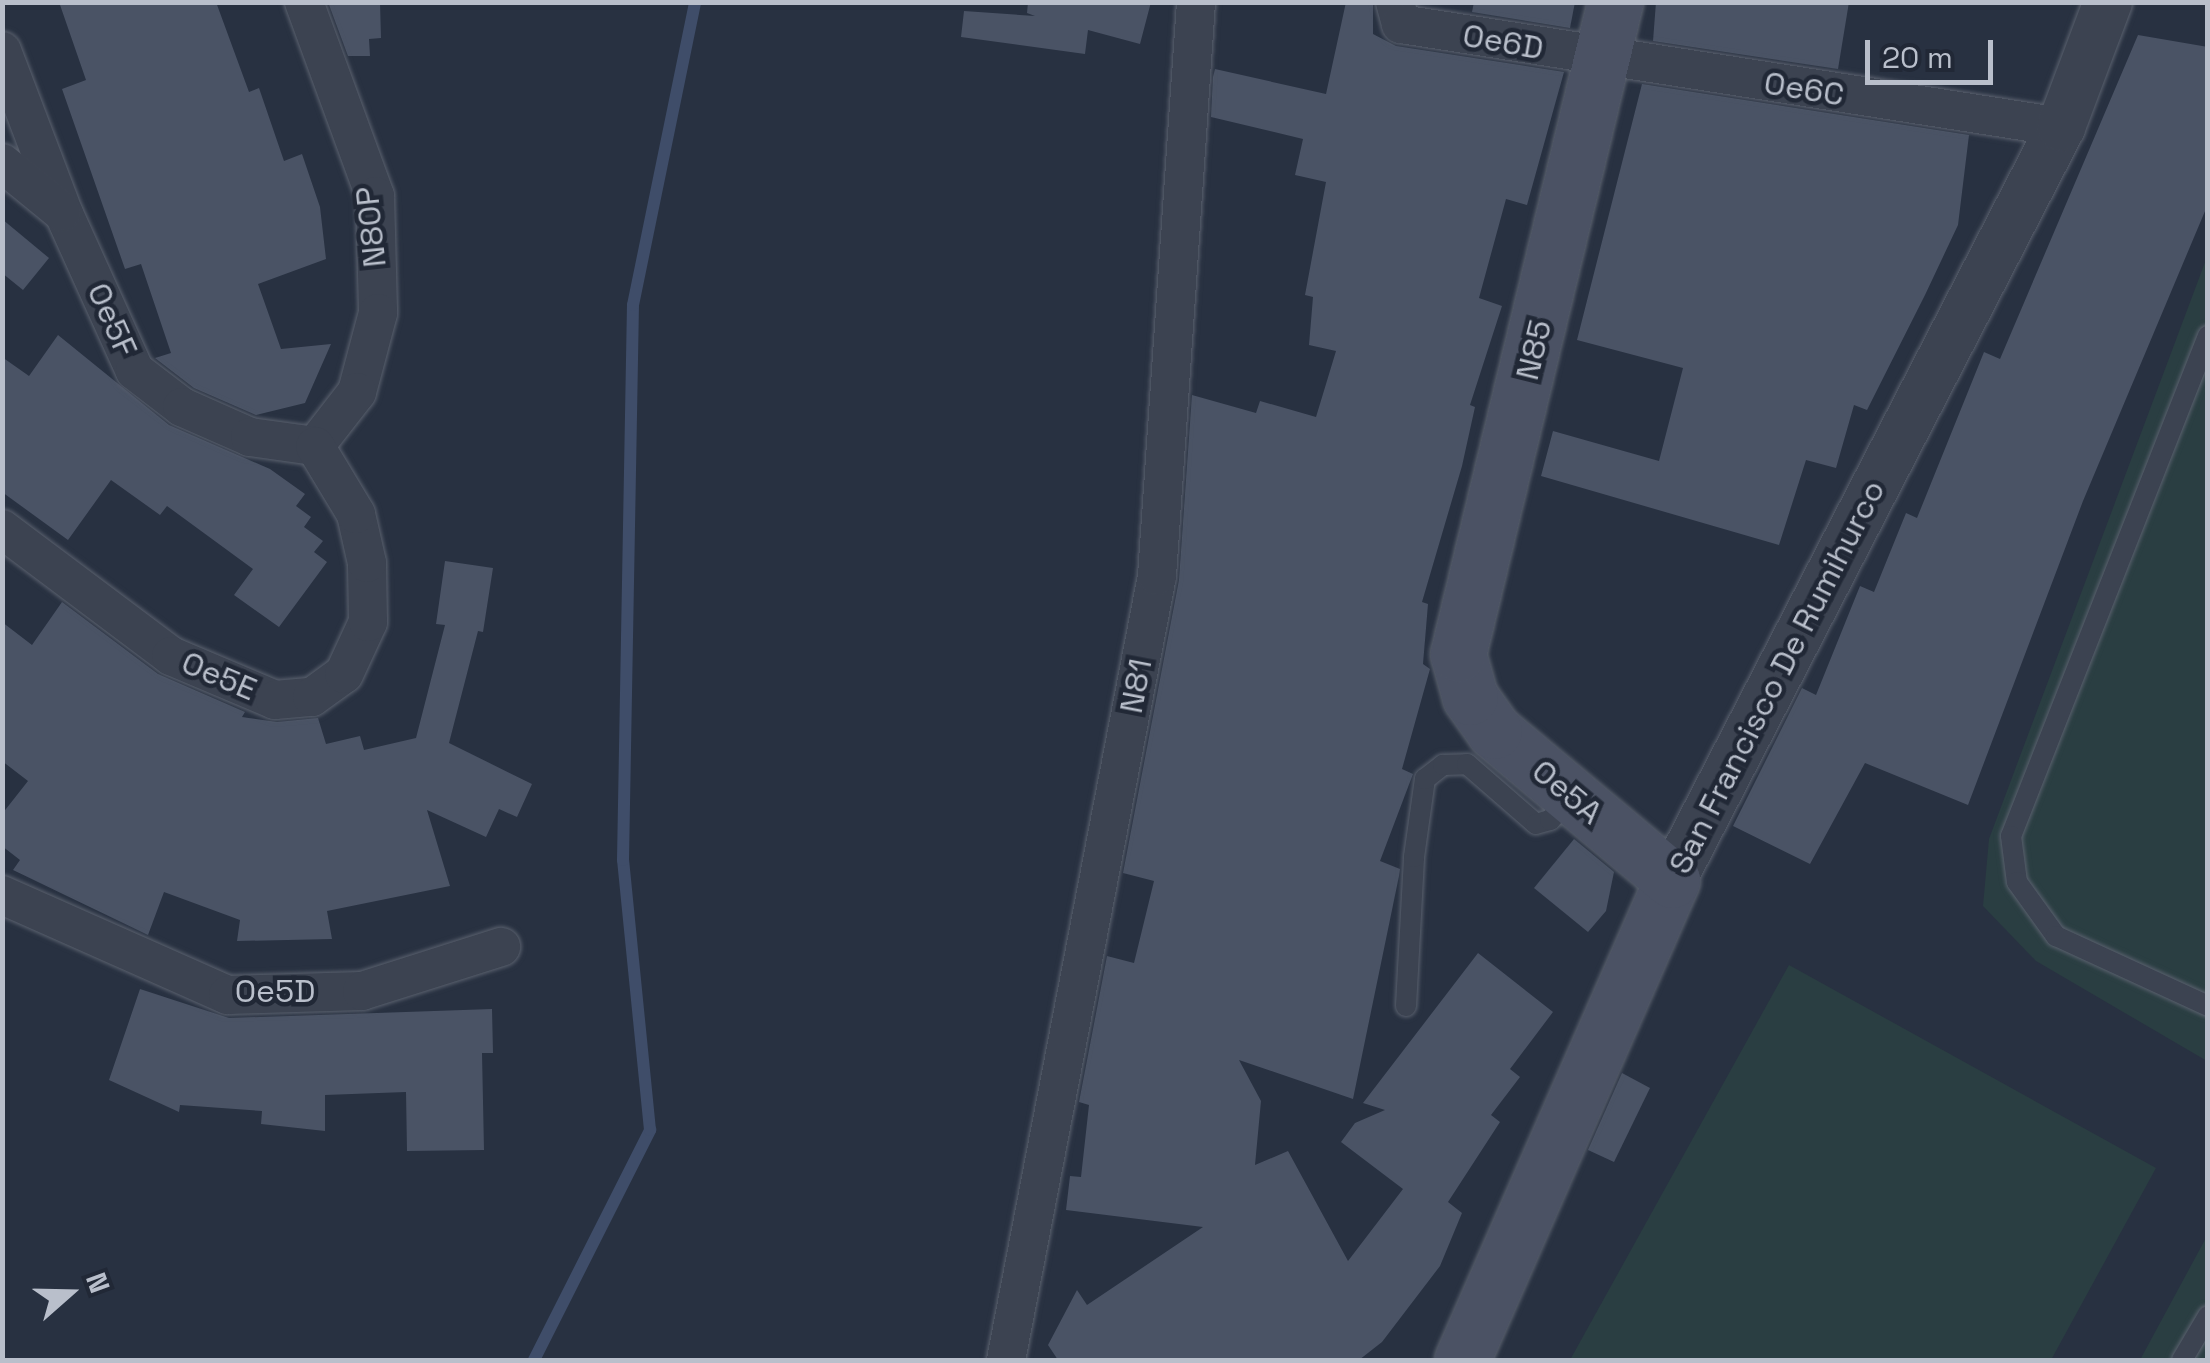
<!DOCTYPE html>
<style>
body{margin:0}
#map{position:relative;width:2210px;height:1363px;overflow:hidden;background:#283141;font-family:"Space Grotesk",sans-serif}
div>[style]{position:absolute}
.green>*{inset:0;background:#2a3e42}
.stream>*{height:12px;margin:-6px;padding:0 6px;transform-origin:6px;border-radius:6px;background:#3f4d69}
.building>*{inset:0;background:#4a5365}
.roads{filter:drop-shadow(0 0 2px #5a616e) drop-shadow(0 0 2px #5a616e)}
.service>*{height:20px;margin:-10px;padding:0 10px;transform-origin:10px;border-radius:10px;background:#3c4351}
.minor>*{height:38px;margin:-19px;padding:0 19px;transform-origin:19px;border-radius:19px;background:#3c4351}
.tertiary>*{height:48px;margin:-24px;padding:0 24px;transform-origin:24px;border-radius:24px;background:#3c4351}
.secondary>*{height:55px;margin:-27.5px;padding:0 27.5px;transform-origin:27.5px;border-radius:27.5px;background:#4b5264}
span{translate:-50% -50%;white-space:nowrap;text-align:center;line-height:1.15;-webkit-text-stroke:9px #212836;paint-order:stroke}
.street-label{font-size:32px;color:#b9bfcb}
.frame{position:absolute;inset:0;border:5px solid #b9bfcb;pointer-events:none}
.north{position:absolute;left:20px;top:1243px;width:100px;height:100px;-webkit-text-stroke:8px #212836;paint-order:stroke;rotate:70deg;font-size:28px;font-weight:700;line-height:40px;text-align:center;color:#b9bfcb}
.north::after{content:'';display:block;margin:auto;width:35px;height:45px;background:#b9bfcb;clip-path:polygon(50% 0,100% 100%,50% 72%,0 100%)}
.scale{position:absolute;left:1865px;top:40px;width:128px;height:45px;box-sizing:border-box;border:5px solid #b9bfcb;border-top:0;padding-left:12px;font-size:30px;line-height:35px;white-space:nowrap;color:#b9bfcb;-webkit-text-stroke:8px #212836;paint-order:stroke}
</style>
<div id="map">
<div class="green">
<i style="clip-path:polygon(2207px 257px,2207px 1061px,2036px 961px,1983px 906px,1989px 839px)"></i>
<i style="clip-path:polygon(1789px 965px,2156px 1168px,2051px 1360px,1570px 1360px)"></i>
<i style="clip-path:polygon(2207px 1236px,2207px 1360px,2140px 1360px)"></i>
</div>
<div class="stream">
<i style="left:534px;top:1360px;width:258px;rotate:-63.2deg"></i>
<i style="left:650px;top:1130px;width:271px;rotate:-95.7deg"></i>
<i style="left:623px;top:860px;width:555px;rotate:-88.97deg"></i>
<i style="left:633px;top:305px;width:309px;rotate:-78.4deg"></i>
</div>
<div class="building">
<i style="clip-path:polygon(59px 2px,216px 2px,249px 92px,259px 88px,284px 161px,302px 154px,320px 207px,326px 259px,258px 284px,281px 349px,331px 344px,305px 403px,256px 415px,194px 388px,155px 358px,171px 353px,141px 264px,125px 269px,62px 89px,86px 80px)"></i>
<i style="clip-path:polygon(380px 2px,381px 38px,369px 39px,370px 56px,348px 56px,328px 2px)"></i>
<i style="clip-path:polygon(1028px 2px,1151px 2px,1140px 44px,1088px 30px,1085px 54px,961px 37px,964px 11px,1035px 16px,1027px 13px)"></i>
<i style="clip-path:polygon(1346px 2px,1373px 2px,1373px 34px,1396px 46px,1564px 72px,1527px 205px,1506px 199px,1479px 298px,1502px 306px,1470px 405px,1475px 407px,1462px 466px,1422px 602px,1428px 604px,1423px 664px,1430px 669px,1402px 769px,1413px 774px,1380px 861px,1400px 869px,1399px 876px,1353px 1099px,1239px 1060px,1261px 1101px,1255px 1165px,1288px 1151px,1348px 1261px,1403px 1189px,1341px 1142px,1355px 1123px,1385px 1110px,1363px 1103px,1478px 953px,1553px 1012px,1510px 1069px,1520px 1077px,1491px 1115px,1500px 1122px,1448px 1202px,1462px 1213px,1440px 1266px,1382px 1342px,1359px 1360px,1058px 1360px,1048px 1345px,1077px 1290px,1087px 1305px,1203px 1227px,1066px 1210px,1070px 1176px,1081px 1177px,1089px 1105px,1079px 1102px,1107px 956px,1134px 963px,1154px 881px,1123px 873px,1179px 580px,1192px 395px,1256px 413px,1260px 401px,1316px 417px,1336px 351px,1309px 345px,1313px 297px,1305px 295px,1326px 182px,1295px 175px,1303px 139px,1211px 117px,1213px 77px,1215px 69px,1326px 94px)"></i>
<i style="clip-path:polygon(1474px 2px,1575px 2px,1570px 28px,1472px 12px)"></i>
<i style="clip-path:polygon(1656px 2px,1849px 2px,1838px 69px,1653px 41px)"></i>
<i style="clip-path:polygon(2138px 35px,2208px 47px,2208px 204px,2083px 501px,1968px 805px,1865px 763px,1810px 864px,1733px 826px,1802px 688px,1816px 695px,1860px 586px,1874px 592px,1906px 513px,1917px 518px,1984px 352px,2000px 359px)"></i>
<i style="clip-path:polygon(1642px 84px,1969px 135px,1958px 225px,1925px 295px,1867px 410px,1854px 405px,1836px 468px,1806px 460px,1779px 545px,1541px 476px,1553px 431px,1659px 461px,1683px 368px,1577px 340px)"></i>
<i style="clip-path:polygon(2px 219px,49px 258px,23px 290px,2px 273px)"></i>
<i style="clip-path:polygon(58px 335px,169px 425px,270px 469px,305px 494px,296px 506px,311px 517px,304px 527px,323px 541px,314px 552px,327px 562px,279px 627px,234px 595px,253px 569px,167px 506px,160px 515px,111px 480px,68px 540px,2px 492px,2px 357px,29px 376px)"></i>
<i style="clip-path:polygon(445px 561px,493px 568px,483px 632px,478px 631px,449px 743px,532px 784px,517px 817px,499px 809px,486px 837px,427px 810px,450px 886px,327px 911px,332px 939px,237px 941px,240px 920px,164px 892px,148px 935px,13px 870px,20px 860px,2px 846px,2px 814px,28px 781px,2px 761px,2px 622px,32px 645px,62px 602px,158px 674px,245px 712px,242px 717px,277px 722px,318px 718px,326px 744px,360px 736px,364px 750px,416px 738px,445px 625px,436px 624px)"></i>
<i style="clip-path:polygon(1574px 839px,1614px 872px,1606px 911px,1588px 932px,1534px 888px)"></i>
<i style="clip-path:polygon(140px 989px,229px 1018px,492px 1009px,493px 1053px,482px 1053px,484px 1150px,407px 1151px,406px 1092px,325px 1095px,325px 1131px,261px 1124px,262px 1111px,180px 1105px,179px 1112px,109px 1080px)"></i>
<i style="clip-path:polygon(1622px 1073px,1650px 1088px,1614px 1162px,1588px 1150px)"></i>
</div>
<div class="roads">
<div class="service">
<i style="left:2208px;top:336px;width:537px;rotate:111.5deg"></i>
<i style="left:2011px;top:836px;width:46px;rotate:82.6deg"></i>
<i style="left:2017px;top:882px;width:67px;rotate:54.2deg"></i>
<i style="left:2056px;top:936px;width:167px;rotate:24.7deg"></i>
<i style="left:1406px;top:1006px;width:149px;rotate:-86.9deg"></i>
<i style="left:1414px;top:857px;width:79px;rotate:-82deg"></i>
<i style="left:1425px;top:779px;width:23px;rotate:-38deg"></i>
<i style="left:1443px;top:765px;width:24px;rotate:-2deg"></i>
<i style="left:1467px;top:764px;width:91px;rotate:41deg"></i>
<i style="left:1536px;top:824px;width:15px;rotate:-16deg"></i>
<i style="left:1550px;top:820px;width:30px;rotate:-46deg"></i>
<i style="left:2182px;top:1360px;width:51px;rotate:-59.4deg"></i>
</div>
<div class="minor">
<i style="left:304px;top:2px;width:207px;rotate:69.9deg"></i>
<i style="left:375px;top:196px;width:117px;rotate:88.5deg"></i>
<i style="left:378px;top:313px;width:82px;rotate:104.9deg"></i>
<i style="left:357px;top:392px;width:68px;rotate:127.9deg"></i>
<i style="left:1395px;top:2px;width:23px;rotate:75deg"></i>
<i style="left:1401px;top:24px;width:668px;rotate:8.87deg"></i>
<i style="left:2px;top:51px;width:174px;rotate:69.2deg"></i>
<i style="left:64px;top:214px;width:172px;rotate:65.7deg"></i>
<i style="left:135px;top:371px;width:59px;rotate:37.5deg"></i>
<i style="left:182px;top:407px;width:74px;rotate:23.8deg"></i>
<i style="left:250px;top:437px;width:66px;rotate:7.9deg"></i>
<i style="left:2px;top:163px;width:77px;rotate:39.2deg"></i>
<i style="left:2px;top:529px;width:211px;rotate:36.9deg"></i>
<i style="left:171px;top:656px;width:113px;rotate:22.9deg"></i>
<i style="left:275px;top:700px;width:37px;rotate:-5deg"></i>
<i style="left:312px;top:697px;width:39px;rotate:-36deg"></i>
<i style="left:344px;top:674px;width:57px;rotate:-65.2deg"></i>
<i style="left:368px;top:622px;width:59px;rotate:-91deg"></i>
<i style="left:367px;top:563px;width:50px;rotate:-102.7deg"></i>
<i style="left:356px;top:514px;width:79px;rotate:-121.1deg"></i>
<i style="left:2px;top:895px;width:247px;rotate:23.9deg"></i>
<i style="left:228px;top:995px;width:134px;rotate:-1.7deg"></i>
<i style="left:362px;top:991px;width:146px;rotate:-17.6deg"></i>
<i style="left:1006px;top:1360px;width:798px;rotate:-79.1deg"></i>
<i style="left:1157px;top:576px;width:575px;rotate:-86.11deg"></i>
</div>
<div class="tertiary">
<i style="left:1672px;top:880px;width:848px;rotate:-62.68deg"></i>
<i style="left:2061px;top:127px;width:134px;rotate:-69.4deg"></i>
</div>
<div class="secondary">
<i style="left:1462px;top:1360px;width:524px;rotate:-66.37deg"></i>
<i style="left:1672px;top:880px;width:232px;rotate:-140.1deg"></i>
<i style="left:1494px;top:731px;width:42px;rotate:-125.2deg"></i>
<i style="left:1470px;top:697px;width:45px;rotate:-105.6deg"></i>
<i style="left:1458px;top:654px;width:671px;rotate:-76.46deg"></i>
</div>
</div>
<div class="street-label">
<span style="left:1503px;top:42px;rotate:10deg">Oe6D</span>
<span style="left:1804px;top:89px;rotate:9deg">Oe6C</span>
<span style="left:371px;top:227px;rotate:-96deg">N80P</span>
<span style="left:112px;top:320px;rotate:66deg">Oe5F</span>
<span style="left:1534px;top:350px;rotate:-76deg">N85</span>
<span style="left:219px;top:676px;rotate:23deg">Oe5E</span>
<span style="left:1777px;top:677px;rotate:-63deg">San Francisco De Rumihurco</span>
<span style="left:1136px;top:686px;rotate:-79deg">N81</span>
<span style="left:1567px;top:792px;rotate:40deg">Oe5A</span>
<span style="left:275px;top:991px">Oe5D</span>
</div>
<div class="frame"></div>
<div class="north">N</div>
<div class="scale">20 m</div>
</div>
